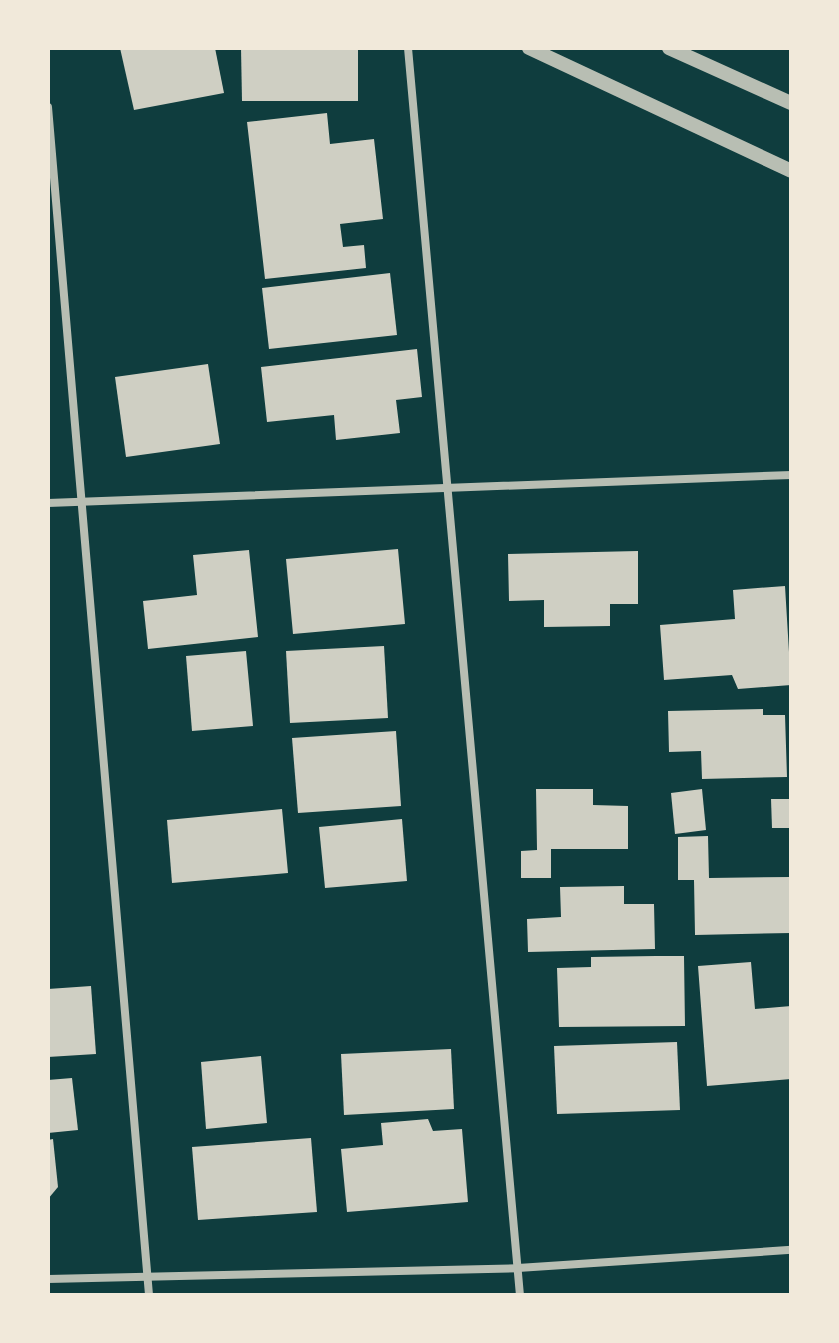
<!DOCTYPE html>
<style>
body{margin:0}
#map{position:relative;width:839px;height:1343px;overflow:hidden;background:#0f3d3e;font-family:Barlow,sans-serif}
div>[style]{position:absolute}
.building>*{inset:0;background:#cfcfc3}
.minor>*{height:8px;margin:-4px;padding:0 4px;transform-origin:4px;border-radius:4px;background:#b8beb3}
.tertiary>*{height:14px;margin:-7px;padding:0 7px;transform-origin:7px;border-radius:7px;background:#b8beb3}
span{translate:-50% -50%;white-space:nowrap;text-align:center;line-height:1.15;-webkit-text-stroke:6px #f1e9da;paint-order:stroke}
.frame{position:absolute;inset:0;border:50px solid #f1e9da;pointer-events:none}
</style>
<div id="map">
<div class="building">
<i style="clip-path:polygon(120px 48px,215px 48px,224px 93px,134px 110px)"></i>
<i style="clip-path:polygon(241px 48px,358px 48px,358px 101px,242px 101px)"></i>
<i style="clip-path:polygon(327px 113px,330px 144px,374px 139px,383px 219px,340px 224px,343px 247px,364px 245px,366px 268px,265px 279px,247px 122px)"></i>
<i style="clip-path:polygon(390px 273px,397px 335px,269px 349px,262px 288px)"></i>
<i style="clip-path:polygon(417px 349px,422px 397px,396px 400px,400px 433px,336px 440px,334px 415px,267px 422px,261px 367px)"></i>
<i style="clip-path:polygon(208px 364px,220px 444px,126px 457px,115px 377px)"></i>
<i style="clip-path:polygon(398px 549px,405px 624px,293px 634px,286px 559px)"></i>
<i style="clip-path:polygon(249px 550px,258px 637px,148px 649px,143px 601px,197px 595px,193px 555px)"></i>
<i style="clip-path:polygon(638px 551px,638px 604px,610px 604px,610px 626px,544px 627px,544px 600px,509px 601px,508px 554px)"></i>
<i style="clip-path:polygon(785px 586px,791px 685px,738px 689px,732px 675px,664px 680px,660px 625px,735px 619px,733px 590px)"></i>
<i style="clip-path:polygon(384px 646px,388px 718px,290px 723px,286px 651px)"></i>
<i style="clip-path:polygon(246px 651px,253px 726px,192px 731px,186px 656px)"></i>
<i style="clip-path:polygon(763px 709px,763px 715px,785px 715px,787px 777px,702px 779px,701px 751px,669px 752px,668px 711px)"></i>
<i style="clip-path:polygon(396px 731px,401px 806px,298px 813px,292px 738px)"></i>
<i style="clip-path:polygon(536px 789px,593px 789px,593px 805px,628px 806px,628px 849px,551px 849px,551px 878px,521px 878px,521px 851px,537px 850px)"></i>
<i style="clip-path:polygon(702px 789px,706px 830px,675px 834px,671px 793px)"></i>
<i style="clip-path:polygon(771px 799px,791px 799px,791px 828px,772px 828px)"></i>
<i style="clip-path:polygon(282px 809px,288px 873px,172px 883px,167px 820px)"></i>
<i style="clip-path:polygon(402px 819px,407px 881px,325px 888px,319px 827px)"></i>
<i style="clip-path:polygon(708px 836px,709px 878px,791px 877px,791px 933px,695px 935px,694px 880px,678px 880px,678px 837px)"></i>
<i style="clip-path:polygon(624px 886px,624px 904px,654px 904px,655px 949px,528px 952px,527px 919px,561px 917px,560px 887px)"></i>
<i style="clip-path:polygon(656px 956px,684px 956px,685px 1026px,559px 1027px,557px 968px,591px 967px,591px 957px)"></i>
<i style="clip-path:polygon(751px 962px,755px 1009px,791px 1006px,791px 1079px,707px 1086px,698px 966px)"></i>
<i style="clip-path:polygon(91px 986px,96px 1054px,48px 1057px,48px 989px)"></i>
<i style="clip-path:polygon(677px 1042px,680px 1110px,557px 1114px,554px 1046px)"></i>
<i style="clip-path:polygon(451px 1049px,454px 1109px,344px 1115px,341px 1054px)"></i>
<i style="clip-path:polygon(261px 1056px,267px 1123px,206px 1129px,201px 1062px)"></i>
<i style="clip-path:polygon(72px 1078px,78px 1130px,48px 1133px,48px 1080px)"></i>
<i style="clip-path:polygon(428px 1119px,433px 1131px,462px 1129px,468px 1202px,347px 1212px,341px 1149px,383px 1145px,381px 1123px)"></i>
<i style="clip-path:polygon(311px 1138px,317px 1212px,198px 1220px,192px 1147px)"></i>
<i style="clip-path:polygon(53px 1139px,58px 1187px,48px 1199px,48px 1140px)"></i>
</div>
<div class="minor">
<i style="left:408px;top:48px;width:1252px;rotate:84.87deg"></i>
<i style="left:48px;top:107px;width:1192px;rotate:85.14deg"></i>
<i style="left:48px;top:503px;width:744px;rotate:-2.16deg"></i>
<i style="left:48px;top:1279px;width:470px;rotate:-1.3deg"></i>
<i style="left:518px;top:1268px;width:274px;rotate:-3.8deg"></i>
</div>
<div class="tertiary">
<i style="left:529px;top:48px;width:289px;rotate:25.1deg"></i>
<i style="left:669px;top:48px;width:134px;rotate:24.3deg"></i>
</div>
<div class="frame"></div>
</div>
